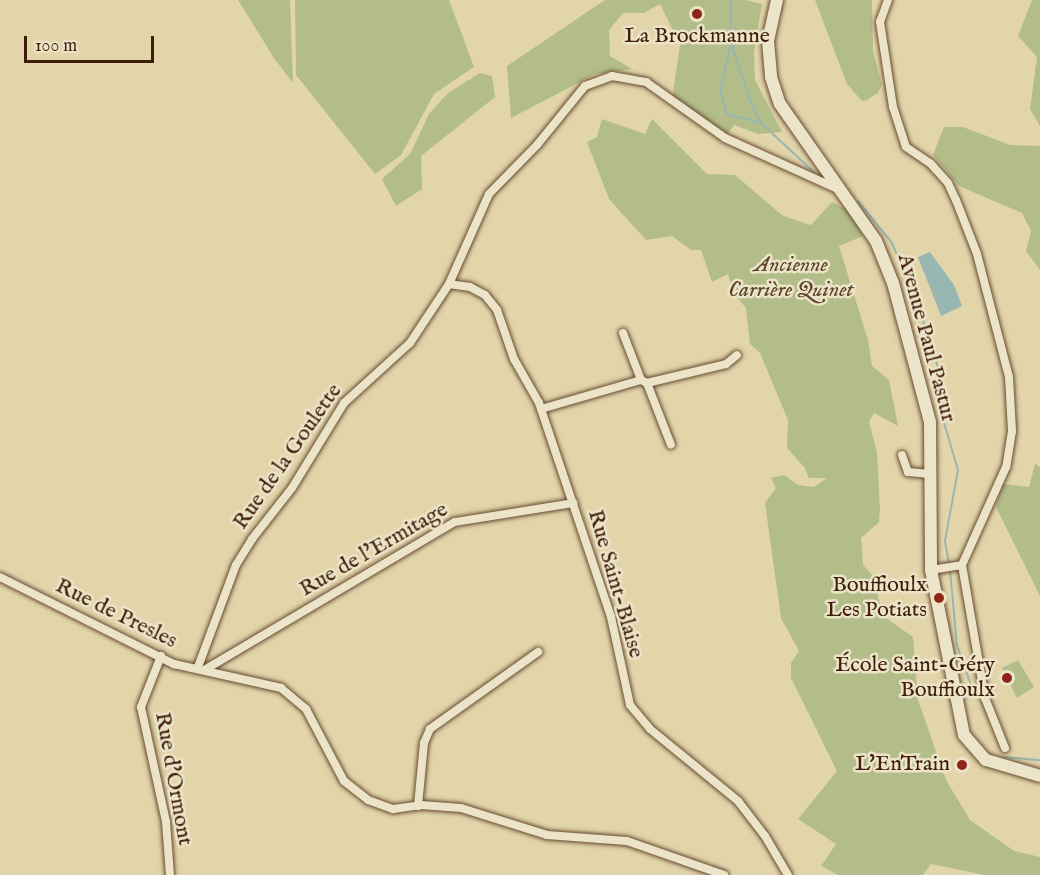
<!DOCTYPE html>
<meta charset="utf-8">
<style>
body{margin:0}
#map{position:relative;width:1040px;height:875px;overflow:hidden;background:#e2d5aa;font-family:"IM FELL English",serif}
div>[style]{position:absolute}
.green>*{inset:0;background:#b3bd89}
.water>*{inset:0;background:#98b6b2}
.stream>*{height:2px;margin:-1px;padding:0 1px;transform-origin:1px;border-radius:1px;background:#98b6b2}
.roads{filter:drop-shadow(0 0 2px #684b32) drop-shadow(0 0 2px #684b32)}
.street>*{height:8px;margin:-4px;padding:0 4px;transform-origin:4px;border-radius:4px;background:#ece4c8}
.secondary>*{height:12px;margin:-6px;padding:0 6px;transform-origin:6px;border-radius:6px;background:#ece4c8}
.dots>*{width:16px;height:16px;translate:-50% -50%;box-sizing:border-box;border:3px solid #ece4c8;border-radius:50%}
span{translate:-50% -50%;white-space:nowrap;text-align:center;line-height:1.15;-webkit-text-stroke:5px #ece4c8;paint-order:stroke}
.poi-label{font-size:22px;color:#3f1d0a}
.right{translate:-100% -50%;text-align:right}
.park-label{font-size:22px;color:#5c452a;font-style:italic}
.street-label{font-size:22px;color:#3f1d0a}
.scale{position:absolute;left:24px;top:36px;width:130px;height:27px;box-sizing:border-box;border:3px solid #3f1d0a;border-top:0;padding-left:8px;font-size:18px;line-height:21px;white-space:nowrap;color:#3f1d0a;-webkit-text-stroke:4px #ece4c8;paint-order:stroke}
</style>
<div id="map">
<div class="green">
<i style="clip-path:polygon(238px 0,290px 0,293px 83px,274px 58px)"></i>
<i style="clip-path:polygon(295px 0,449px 0,474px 67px,434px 94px,401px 155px,375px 174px,296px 75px)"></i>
<i style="clip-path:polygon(605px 0,746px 0,762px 4px,754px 52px,755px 80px,782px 132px,758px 134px,734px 125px,725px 138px,672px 100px,680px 45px,660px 4px,644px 13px,623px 13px,609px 30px,610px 56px,632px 69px,595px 74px,511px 118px,507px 66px)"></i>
<i style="clip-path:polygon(815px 0,872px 0,873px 51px,882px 85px,878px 93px,867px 100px,862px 101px,847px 84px)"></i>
<i style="clip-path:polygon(1032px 0,1040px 0,1040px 126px,1030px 109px,1037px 57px,1018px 36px)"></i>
<i style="clip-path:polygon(480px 73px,492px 76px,495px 97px,421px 156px,422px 189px,396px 206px,382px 179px,410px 154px,429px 114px,448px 93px)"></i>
<i style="clip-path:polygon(602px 119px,645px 134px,652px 119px,707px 174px,735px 175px,783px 216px,811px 225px,832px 202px,848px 210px,863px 236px,839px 246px,868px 340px,872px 366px,889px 380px,898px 426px,874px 413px,869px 422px,877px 452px,880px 509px,879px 522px,861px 538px,863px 565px,873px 576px,883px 616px,913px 637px,918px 700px,946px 780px,970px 820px,1014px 851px,1040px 857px,1040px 875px,985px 875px,931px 864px,923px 875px,838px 875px,821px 866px,836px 844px,798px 819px,837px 771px,791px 678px,791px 663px,799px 651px,781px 618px,765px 503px,776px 488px,771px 478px,784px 475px,798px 485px,814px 487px,827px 478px,809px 478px,805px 468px,787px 448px,788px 420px,760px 353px,750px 344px,746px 308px,733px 293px,728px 274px,712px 282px,701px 250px,691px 250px,672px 236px,646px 240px,609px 199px,587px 142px,597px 137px)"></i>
<i style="clip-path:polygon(944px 127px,963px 127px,1010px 145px,1040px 146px,1040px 270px,1026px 251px,1031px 231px,1022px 213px,959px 186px,933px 155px)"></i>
<i style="clip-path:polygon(1035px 464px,1040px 467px,1040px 596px,996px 507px,1003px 484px,1029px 487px)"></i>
<i style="clip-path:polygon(1018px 660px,1034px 687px,1017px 698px,1002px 668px)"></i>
</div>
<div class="water">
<i style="clip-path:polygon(930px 252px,954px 285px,962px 306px,941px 316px,918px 257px)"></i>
</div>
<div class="stream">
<i style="left:731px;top:0;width:44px;rotate:90deg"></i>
<i style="left:731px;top:44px;width:65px;rotate:71.3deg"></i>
<i style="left:752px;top:106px;width:19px;rotate:62deg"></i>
<i style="left:761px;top:123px;width:72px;rotate:42.8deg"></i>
<i style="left:730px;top:46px;width:46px;rotate:102.5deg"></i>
<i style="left:720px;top:91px;width:24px;rotate:73deg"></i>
<i style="left:727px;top:114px;width:35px;rotate:15deg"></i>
<i style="left:858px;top:201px;width:54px;rotate:51deg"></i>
<i style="left:892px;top:243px;width:70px;rotate:67.4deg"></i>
<i style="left:919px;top:308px;width:76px;rotate:72.3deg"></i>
<i style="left:942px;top:380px;width:43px;rotate:87.3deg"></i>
<i style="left:944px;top:423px;width:49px;rotate:73.4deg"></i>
<i style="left:958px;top:470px;width:72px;rotate:100.4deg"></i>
<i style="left:945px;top:541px;width:23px;rotate:80deg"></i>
<i style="left:950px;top:570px;width:75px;rotate:84.7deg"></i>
<i style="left:957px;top:645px;width:49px;rotate:70.8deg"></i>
<i style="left:1004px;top:757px;width:36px;rotate:5deg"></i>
</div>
<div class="roads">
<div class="street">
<i style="left:888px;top:0;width:23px;rotate:110deg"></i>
<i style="left:880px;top:22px;width:86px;rotate:81.3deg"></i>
<i style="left:893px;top:107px;width:42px;rotate:72deg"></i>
<i style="left:906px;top:147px;width:30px;rotate:34deg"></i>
<i style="left:931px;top:164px;width:25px;rotate:48deg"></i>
<i style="left:948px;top:183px;width:19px;rotate:65deg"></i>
<i style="left:956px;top:200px;width:58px;rotate:68.7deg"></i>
<i style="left:977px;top:254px;width:127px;rotate:75.4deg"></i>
<i style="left:1009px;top:377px;width:54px;rotate:86.8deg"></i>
<i style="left:1012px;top:431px;width:36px;rotate:99deg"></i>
<i style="left:1006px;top:467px;width:107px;rotate:114.2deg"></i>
<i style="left:962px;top:565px;width:135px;rotate:80.2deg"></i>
<i style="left:985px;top:698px;width:54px;rotate:68.2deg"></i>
<i style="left:449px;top:284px;width:21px;rotate:8deg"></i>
<i style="left:470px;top:287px;width:17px;rotate:28deg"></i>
<i style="left:485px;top:295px;width:19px;rotate:51deg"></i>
<i style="left:497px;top:310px;width:52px;rotate:70.9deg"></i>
<i style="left:514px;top:359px;width:51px;rotate:60.4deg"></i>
<i style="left:539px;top:403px;width:226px;rotate:71.4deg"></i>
<i style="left:611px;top:617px;width:90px;rotate:77.8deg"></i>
<i style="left:630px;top:705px;width:31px;rotate:50deg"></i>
<i style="left:650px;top:729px;width:114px;rotate:39.3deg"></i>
<i style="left:738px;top:801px;width:44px;rotate:52.4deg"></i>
<i style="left:765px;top:836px;width:45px;rotate:59.5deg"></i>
<i style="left:623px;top:333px;width:50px;rotate:69deg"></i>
<i style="left:647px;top:383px;width:81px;rotate:-13.5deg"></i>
<i style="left:726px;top:364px;width:14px;rotate:-39deg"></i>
<i style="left:647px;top:383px;width:66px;rotate:68.8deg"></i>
<i style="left:541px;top:409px;width:104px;rotate:-16.2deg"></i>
<i style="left:641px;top:380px;width:7px;rotate:27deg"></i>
<i style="left:902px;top:455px;width:18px;rotate:71deg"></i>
<i style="left:908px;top:472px;width:22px;rotate:5deg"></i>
<i style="left:931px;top:570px;width:31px;rotate:-9deg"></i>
<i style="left:0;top:577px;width:195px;rotate:26.6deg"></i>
<i style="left:174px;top:664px;width:110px;rotate:12.6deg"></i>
<i style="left:281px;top:688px;width:33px;rotate:40deg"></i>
<i style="left:306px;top:709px;width:81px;rotate:62.2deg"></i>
<i style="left:344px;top:781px;width:31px;rotate:38deg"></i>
<i style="left:368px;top:800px;width:27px;rotate:20deg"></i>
<i style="left:393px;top:809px;width:28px;rotate:-8deg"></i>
<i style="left:421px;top:805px;width:40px;rotate:4.3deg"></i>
<i style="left:461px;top:808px;width:90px;rotate:17.4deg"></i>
<i style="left:547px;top:835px;width:80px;rotate:4.3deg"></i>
<i style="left:627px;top:841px;width:103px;rotate:19.3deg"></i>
<i style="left:161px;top:656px;width:55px;rotate:111.4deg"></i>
<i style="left:141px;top:707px;width:118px;rotate:77.7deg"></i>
<i style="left:166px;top:822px;width:53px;rotate:85.7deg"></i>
<i style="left:198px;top:667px;width:109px;rotate:-69.6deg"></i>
<i style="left:236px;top:565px;width:31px;rotate:-58deg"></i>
<i style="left:252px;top:539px;width:65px;rotate:-51.9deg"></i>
<i style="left:292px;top:488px;width:100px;rotate:-58.5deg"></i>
<i style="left:344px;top:403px;width:89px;rotate:-42.3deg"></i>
<i style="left:410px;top:343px;width:71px;rotate:-56.5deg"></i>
<i style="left:449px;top:284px;width:98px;rotate:-66deg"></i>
<i style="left:489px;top:194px;width:69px;rotate:-45.6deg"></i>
<i style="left:537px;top:145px;width:76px;rotate:-50.9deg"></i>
<i style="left:585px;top:86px;width:29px;rotate:-20deg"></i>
<i style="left:612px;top:76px;width:35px;rotate:10deg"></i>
<i style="left:646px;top:82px;width:97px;rotate:35.3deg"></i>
<i style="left:725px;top:138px;width:124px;rotate:24.3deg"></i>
<i style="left:206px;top:669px;width:289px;rotate:-30.6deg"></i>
<i style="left:455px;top:522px;width:120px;rotate:-9.1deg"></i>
<i style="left:418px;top:806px;width:63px;rotate:-84.6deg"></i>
<i style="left:424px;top:743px;width:15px;rotate:-67deg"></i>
<i style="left:430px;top:729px;width:133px;rotate:-35.5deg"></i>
</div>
<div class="secondary">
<i style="left:777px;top:0;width:42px;rotate:102.4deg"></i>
<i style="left:768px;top:41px;width:36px;rotate:85deg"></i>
<i style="left:771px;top:77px;width:28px;rotate:72deg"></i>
<i style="left:780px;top:104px;width:167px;rotate:55deg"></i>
<i style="left:876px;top:241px;width:45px;rotate:68deg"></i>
<i style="left:893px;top:283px;width:144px;rotate:75.1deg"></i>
<i style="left:930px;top:422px;width:148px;rotate:89.6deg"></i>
<i style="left:931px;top:570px;width:168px;rotate:78.7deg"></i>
<i style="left:964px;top:735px;width:33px;rotate:49deg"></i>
<i style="left:986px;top:760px;width:56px;rotate:16.5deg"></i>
</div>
</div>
<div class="dots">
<i style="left:697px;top:14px;background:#8f2418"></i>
<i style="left:939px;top:598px;background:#8f2418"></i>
<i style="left:1007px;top:678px;background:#8f2418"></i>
<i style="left:962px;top:765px;background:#8f2418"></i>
</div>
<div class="poi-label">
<span style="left:697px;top:37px">La Brockmanne</span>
<span class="right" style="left:927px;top:598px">Bouffioulx<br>Les Potiats</span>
<span class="right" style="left:995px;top:678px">École Saint-Géry<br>Bouffioulx</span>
<span class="right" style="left:950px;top:765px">L'EnTrain</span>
</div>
<div class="park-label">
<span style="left:791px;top:278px">Ancienne<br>Carrière Quinet</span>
</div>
<div class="street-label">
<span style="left:926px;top:338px;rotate:75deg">Avenue Paul Pastur</span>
<span style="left:288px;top:457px;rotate:-55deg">Rue de la Goulette</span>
<span style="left:374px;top:550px;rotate:-30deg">Rue de l'Ermitage</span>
<span style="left:615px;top:584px;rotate:74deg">Rue Saint-Blaise</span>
<span style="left:116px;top:614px;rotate:26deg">Rue de Presles</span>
<span style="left:173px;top:779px;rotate:80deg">Rue d'Ormont</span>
</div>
<div class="scale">100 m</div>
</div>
